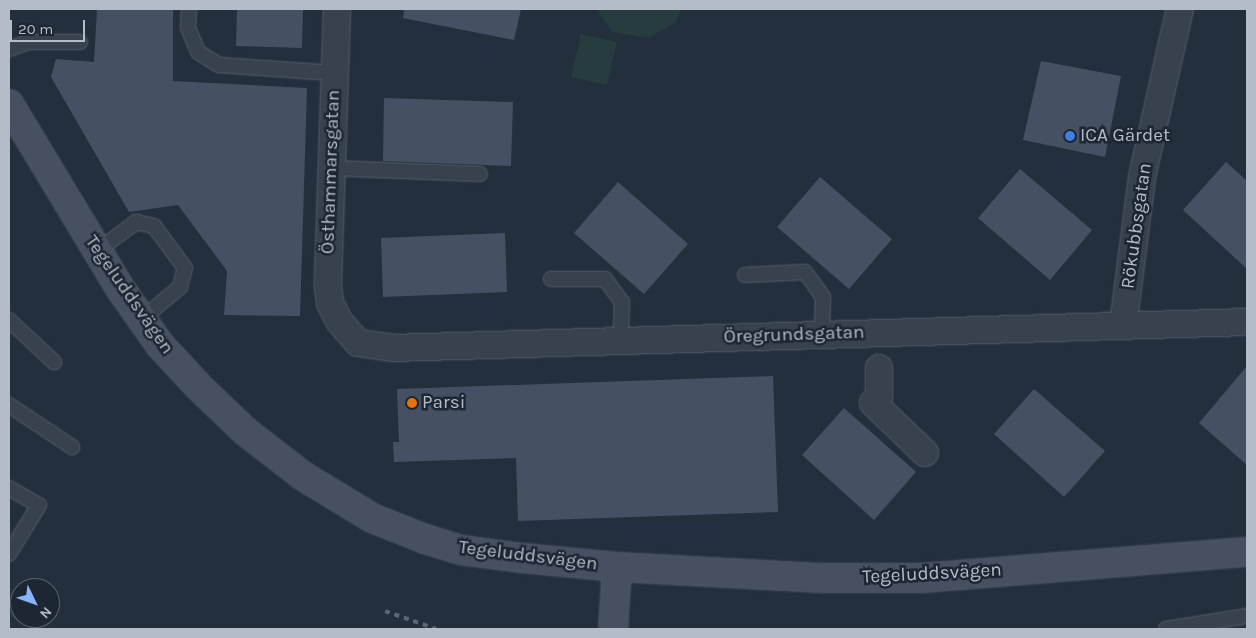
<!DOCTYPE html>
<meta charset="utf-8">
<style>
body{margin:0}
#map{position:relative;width:1256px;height:638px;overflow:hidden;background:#242f3e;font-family:Karla,sans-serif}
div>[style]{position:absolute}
.green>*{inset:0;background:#263c3f}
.building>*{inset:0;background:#455162}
.roads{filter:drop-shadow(0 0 1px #565f6c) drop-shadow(0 0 1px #565f6c)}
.service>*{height:14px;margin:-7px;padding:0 7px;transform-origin:7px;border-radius:7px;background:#38414e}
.minor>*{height:26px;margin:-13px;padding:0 13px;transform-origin:13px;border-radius:13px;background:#38414e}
.secondary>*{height:28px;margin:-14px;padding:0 14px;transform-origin:14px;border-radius:14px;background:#465061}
.rail>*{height:4px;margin-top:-2px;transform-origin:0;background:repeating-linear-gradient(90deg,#5a6575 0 5px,transparent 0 10px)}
.dots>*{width:14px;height:14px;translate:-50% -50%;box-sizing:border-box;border:2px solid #1d2633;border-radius:50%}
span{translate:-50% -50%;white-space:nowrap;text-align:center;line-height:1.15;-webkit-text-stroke:5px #1d2633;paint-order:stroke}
.poi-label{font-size:19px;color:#b4bcc9}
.left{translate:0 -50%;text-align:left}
.street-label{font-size:19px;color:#b4bcc9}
.frame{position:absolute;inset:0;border:10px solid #b4bcc9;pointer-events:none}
.north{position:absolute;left:10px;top:578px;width:50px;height:50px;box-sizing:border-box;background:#1d2633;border:1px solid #59626f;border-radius:50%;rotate:132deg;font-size:14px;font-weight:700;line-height:20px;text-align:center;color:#b4bcc9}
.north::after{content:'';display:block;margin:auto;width:18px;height:22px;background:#8ab4f8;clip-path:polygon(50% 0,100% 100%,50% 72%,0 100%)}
.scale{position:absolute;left:10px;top:20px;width:75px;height:22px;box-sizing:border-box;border:2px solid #b4bcc9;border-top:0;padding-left:6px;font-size:15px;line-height:18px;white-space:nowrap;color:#b4bcc9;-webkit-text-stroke:4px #1d2633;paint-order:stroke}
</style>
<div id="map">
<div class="green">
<i style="clip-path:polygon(597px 9px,681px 9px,676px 22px,648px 38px,612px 32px)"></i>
<i style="clip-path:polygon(581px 34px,617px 42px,607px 85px,571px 77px)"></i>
<i style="clip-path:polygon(9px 609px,20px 618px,45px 629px,32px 629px,11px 616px)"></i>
</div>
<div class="building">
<i style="clip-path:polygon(97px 9px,173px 9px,173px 81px,307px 88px,300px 316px,224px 315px,227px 271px,178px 205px,129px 212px,51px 77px,56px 59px,94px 62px)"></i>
<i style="clip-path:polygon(237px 9px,303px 9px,302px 48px,236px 46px)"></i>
<i style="clip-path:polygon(404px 9px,521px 9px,514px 40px,403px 18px)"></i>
<i style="clip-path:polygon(1041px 61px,1121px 76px,1105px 157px,1023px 140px)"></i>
<i style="clip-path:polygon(384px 98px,513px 102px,511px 166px,383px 161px)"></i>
<i style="clip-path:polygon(1226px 162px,1247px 181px,1247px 269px,1183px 210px)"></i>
<i style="clip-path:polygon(1020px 169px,1092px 230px,1050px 280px,978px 218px)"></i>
<i style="clip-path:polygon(820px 177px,892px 239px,849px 289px,777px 227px)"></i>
<i style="clip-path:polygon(618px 182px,688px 244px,644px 294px,574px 233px)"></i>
<i style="clip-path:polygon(505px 233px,507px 292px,383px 297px,381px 238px)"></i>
<i style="clip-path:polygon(1247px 366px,1247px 465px,1199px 423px)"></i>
<i style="clip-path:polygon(773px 376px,778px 512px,518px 521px,516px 458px,394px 462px,393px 442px,399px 442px,397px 389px)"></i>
<i style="clip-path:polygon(1034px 389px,1105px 451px,1064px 497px,994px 434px)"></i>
<i style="clip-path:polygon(844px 408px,916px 472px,874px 520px,802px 455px)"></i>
</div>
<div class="roads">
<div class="service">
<i style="left:189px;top:9px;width:19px;rotate:93deg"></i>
<i style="left:188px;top:28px;width:26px;rotate:67deg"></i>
<i style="left:198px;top:52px;width:25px;rotate:32deg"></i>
<i style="left:219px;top:65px;width:115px;rotate:4deg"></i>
<i style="left:9px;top:49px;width:20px;rotate:-20deg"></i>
<i style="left:28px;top:42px;width:52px"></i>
<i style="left:331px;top:168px;width:149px;rotate:2.3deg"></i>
<i style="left:97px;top:251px;width:49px;rotate:-36.6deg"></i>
<i style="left:136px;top:222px;width:18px;rotate:13deg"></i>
<i style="left:154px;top:226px;width:52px;rotate:53.6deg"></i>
<i style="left:185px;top:268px;width:20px;rotate:105deg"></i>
<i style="left:180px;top:287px;width:50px;rotate:139.9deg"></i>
<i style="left:745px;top:275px;width:60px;rotate:-2.9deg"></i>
<i style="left:805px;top:272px;width:31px;rotate:54deg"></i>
<i style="left:823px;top:297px;width:38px;rotate:92deg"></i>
<i style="left:551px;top:279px;width:54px"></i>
<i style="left:605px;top:279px;width:29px;rotate:54deg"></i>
<i style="left:622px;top:302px;width:38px;rotate:92deg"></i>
<i style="left:9px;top:320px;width:62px;rotate:43deg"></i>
<i style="left:9px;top:405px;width:76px;rotate:33.7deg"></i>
<i style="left:9px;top:488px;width:34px;rotate:30deg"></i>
<i style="left:39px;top:505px;width:57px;rotate:121.5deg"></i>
<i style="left:1166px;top:629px;width:82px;rotate:-9.1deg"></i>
</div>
<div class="minor">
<i style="left:337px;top:9px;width:277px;rotate:91.9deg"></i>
<i style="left:328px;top:286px;width:17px;rotate:83deg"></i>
<i style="left:330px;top:303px;width:20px;rotate:63deg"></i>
<i style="left:339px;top:321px;width:29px;rotate:49deg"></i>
<i style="left:358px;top:343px;width:34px;rotate:8deg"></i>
<i style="left:392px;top:348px;width:855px;rotate:-1.74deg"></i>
<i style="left:1123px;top:326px;width:150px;rotate:-82.7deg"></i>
<i style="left:1142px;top:177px;width:172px;rotate:-77.3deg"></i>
<i style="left:879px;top:368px;width:29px;rotate:90deg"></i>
<i style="left:879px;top:397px;width:8px;rotate:135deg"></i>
<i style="left:873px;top:403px;width:72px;rotate:43.9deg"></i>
</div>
<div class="secondary">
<i style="left:9px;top:104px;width:218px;rotate:58.9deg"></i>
<i style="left:122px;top:291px;width:66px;rotate:54.9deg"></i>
<i style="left:160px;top:345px;width:56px;rotate:47.2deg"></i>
<i style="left:198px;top:386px;width:65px;rotate:43.8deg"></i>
<i style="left:245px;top:431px;width:73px;rotate:37.8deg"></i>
<i style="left:303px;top:476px;width:81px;rotate:31.3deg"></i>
<i style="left:372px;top:518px;width:57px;rotate:21.6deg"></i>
<i style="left:425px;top:539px;width:38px;rotate:17deg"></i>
<i style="left:461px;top:550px;width:62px;rotate:7.5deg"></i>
<i style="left:522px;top:558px;width:95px;rotate:5.4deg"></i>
<i style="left:617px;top:567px;width:206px;rotate:3.1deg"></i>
<i style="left:823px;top:578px;width:99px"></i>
<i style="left:922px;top:578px;width:326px;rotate:-4.6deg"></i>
<i style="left:613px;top:629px;width:62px;rotate:-86.3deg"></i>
</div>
</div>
<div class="rail">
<i style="left:385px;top:611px;width:54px;rotate:19.4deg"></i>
</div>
<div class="dots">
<i style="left:1070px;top:136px;background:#3f7fe0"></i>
<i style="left:412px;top:403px;background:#e8710a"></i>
</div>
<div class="poi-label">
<span class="left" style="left:1080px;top:136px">ICA Gärdet</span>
<span class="left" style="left:422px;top:403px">Parsi</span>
</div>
<div class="street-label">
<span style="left:331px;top:172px;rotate:-88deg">Östhammarsgatan</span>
<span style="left:1137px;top:226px;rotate:-82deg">Rökubbsgatan</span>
<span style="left:129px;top:295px;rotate:55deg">Tegeluddsvägen</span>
<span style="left:794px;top:335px;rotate:-2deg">Öregrundsgatan</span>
<span style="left:528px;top:556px;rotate:7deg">Tegeluddsvägen</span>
<span style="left:932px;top:574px;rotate:-3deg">Tegeluddsvägen</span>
</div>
<div class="frame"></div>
<div class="north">N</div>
<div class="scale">20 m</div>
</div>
